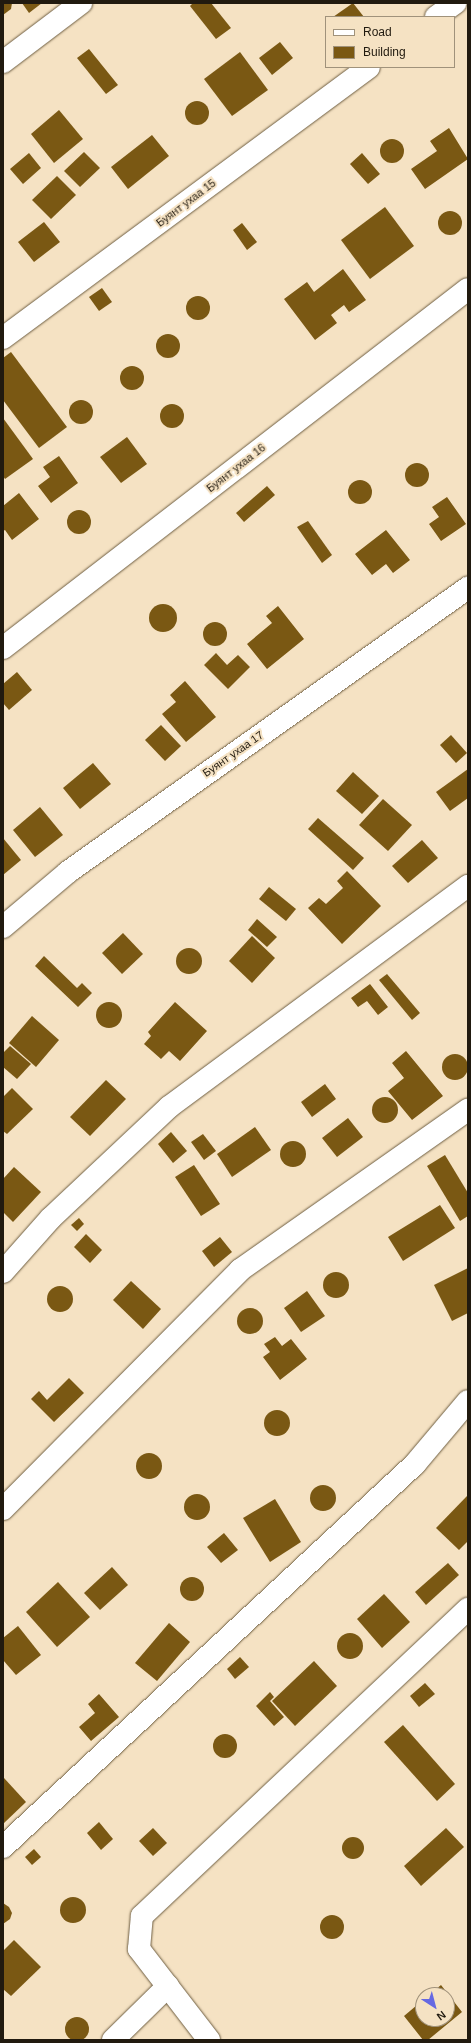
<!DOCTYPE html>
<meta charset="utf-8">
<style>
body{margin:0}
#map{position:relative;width:471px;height:2043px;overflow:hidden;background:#f5e2c3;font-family:Arial,sans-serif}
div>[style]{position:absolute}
.building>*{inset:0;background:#7a5813}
.round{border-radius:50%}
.roads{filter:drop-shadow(0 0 1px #6e5e42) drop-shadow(0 0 1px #6e5e42)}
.minor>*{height:22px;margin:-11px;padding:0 11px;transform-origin:11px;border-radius:11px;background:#fff}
span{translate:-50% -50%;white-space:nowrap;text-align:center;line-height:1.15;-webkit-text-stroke:4px #f5e2c3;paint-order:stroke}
.street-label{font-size:11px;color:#211a0f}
.frame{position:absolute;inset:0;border:4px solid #211a0f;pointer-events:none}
.legend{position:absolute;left:325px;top:16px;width:130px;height:52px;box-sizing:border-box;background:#f5e2c3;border:1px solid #a0927b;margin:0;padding:5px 7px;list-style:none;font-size:12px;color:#211a0f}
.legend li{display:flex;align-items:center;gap:8px;height:20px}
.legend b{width:20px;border:1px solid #a0927b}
.north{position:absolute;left:415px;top:1987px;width:40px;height:40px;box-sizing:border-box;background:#f5e2c3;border:1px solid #a0927b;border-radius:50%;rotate:144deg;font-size:11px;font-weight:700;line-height:16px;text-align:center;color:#211a0f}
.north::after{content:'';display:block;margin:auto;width:14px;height:18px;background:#6669e2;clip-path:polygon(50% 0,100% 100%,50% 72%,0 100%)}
</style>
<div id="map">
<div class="building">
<i style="clip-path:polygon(3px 3px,12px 3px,11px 9px,3px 15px)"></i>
<i style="clip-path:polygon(22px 3px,42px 3px,29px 13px)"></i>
<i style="clip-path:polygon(193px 3px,211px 3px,231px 28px,216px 39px,190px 6px)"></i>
<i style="clip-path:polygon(353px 3px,364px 17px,333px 17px)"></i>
<i style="clip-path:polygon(280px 42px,293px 58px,272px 75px,259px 58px)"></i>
<i style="clip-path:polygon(89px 49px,118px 85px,106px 94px,77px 58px)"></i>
<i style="clip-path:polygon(240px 52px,268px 90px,232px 116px,204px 79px)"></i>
<i class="round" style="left:185px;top:101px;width:24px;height:24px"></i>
<i style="clip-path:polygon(59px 110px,83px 139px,54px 163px,31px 134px)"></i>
<i style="clip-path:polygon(449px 128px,468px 159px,425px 189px,411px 169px,437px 151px,430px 141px)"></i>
<i style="clip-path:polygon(152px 135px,169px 156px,128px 189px,111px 167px)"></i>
<i class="round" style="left:380px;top:139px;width:24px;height:24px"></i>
<i style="clip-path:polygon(84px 152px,100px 168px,80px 187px,64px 171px)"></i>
<i style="clip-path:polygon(29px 153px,41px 168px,23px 184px,10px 169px)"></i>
<i style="clip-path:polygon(362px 153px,380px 174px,368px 184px,350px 164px)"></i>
<i style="clip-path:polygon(57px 176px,76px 195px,51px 219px,32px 200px)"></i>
<i style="clip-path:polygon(385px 207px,414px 246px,370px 279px,341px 240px)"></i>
<i class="round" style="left:438px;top:211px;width:24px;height:24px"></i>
<i style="clip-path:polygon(44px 222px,60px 242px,34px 262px,18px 242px)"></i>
<i style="clip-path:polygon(242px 223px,257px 242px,247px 250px,233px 230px)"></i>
<i style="clip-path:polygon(343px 269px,366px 300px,349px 312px,344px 305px,331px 315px,337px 323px,315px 340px,284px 299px,307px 282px,314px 292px)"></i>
<i style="clip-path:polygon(102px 288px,112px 302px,99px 311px,89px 297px)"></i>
<i class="round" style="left:186px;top:296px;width:24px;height:24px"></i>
<i class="round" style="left:156px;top:334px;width:24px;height:24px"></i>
<i style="clip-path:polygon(11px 352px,67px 427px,39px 448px,3px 400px,3px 358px)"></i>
<i class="round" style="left:120px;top:366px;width:24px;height:24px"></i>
<i class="round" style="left:69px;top:400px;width:24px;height:24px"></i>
<i class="round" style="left:160px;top:404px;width:24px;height:24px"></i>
<i style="clip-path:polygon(3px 418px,33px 459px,5px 479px,3px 476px)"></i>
<i style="clip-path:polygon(127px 437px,147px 464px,121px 483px,100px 457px)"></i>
<i style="clip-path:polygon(59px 456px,78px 483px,51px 503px,38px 486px,50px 477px,43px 467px)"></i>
<i class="round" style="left:405px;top:463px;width:24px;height:24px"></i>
<i class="round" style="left:348px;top:480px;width:24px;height:24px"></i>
<i style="clip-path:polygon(267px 486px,275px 495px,244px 522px,236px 513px)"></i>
<i style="clip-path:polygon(19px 493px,39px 519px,12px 540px,5px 530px,3px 531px,3px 506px)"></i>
<i style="clip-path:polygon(447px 497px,466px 524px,441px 541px,429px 524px,439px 517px,432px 507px)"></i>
<i class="round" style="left:67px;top:510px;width:24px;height:24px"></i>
<i style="clip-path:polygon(308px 521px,332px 555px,322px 563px,297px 527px)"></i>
<i style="clip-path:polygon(386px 530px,410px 560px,393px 573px,386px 564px,372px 575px,355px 554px)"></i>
<i class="round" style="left:149px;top:604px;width:28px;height:28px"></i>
<i style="clip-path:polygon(278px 606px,304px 639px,267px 669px,247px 644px,272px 623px,266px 616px)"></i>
<i class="round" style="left:203px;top:622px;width:24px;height:24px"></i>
<i style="clip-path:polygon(216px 653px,227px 665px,238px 655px,250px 667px,228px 689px,204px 665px)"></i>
<i style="clip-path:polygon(17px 672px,32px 690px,9px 710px,3px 703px,3px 684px)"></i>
<i style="clip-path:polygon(185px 681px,216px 717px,186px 742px,162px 714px,176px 702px,170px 695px)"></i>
<i style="clip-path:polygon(161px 725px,181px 746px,165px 761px,145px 740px)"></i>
<i style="clip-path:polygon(451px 735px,467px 753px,456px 763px,440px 745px)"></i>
<i style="clip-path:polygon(93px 763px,111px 784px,80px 809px,63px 788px)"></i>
<i style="clip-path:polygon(468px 769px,468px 798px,450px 811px,436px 792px)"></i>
<i style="clip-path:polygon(353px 772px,379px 796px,362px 814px,336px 791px)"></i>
<i style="clip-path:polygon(383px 799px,412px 825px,388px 851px,359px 825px)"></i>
<i style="clip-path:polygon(40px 807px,63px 835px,35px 857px,13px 830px)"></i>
<i style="clip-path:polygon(318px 818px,364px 858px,353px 870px,308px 829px)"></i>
<i style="clip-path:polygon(3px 838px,21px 860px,3px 875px)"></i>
<i style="clip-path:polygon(422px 840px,438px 858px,408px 883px,392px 866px)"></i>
<i style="clip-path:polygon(347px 871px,381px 906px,342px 944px,308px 908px,319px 898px,326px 904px,343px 888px,337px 881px)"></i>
<i style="clip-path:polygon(269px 887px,296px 909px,286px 921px,259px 899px)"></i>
<i style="clip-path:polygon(257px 919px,277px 937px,267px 947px,248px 930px)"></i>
<i style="clip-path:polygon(123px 933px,143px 954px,122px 974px,102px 953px)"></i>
<i style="clip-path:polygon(252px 936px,275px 958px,252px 983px,229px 961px)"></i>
<i class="round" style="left:176px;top:948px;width:26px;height:26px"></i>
<i style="clip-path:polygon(44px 956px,77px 988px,82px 983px,92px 993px,78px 1007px,35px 966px)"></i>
<i style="clip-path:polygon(387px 974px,420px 1013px,412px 1020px,379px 980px)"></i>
<i style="clip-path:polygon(370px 984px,388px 1007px,378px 1015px,367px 1001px,358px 1007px,351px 998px)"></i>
<i style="clip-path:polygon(175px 1002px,207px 1031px,180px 1061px,169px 1051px,161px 1059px,144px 1044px,151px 1036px,148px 1032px)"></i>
<i class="round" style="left:96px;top:1002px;width:26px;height:26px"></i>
<i style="clip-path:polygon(32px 1016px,59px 1040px,36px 1067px,9px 1043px)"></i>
<i style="clip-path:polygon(10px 1046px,31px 1064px,17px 1079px,3px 1067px,3px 1053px)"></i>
<i style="clip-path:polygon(406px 1051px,443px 1096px,412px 1120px,388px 1091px,404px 1078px,392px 1063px)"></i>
<i class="round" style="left:442px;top:1054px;width:26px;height:26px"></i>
<i style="clip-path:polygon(106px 1080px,126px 1099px,90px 1136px,70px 1117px)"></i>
<i style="clip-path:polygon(325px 1084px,336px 1099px,312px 1117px,301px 1102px)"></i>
<i style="clip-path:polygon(12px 1088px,33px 1109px,7px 1134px,3px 1131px,3px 1097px)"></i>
<i class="round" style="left:372px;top:1097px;width:26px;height:26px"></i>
<i style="clip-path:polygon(348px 1118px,363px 1137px,337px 1157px,322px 1138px)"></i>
<i style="clip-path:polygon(255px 1127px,271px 1150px,232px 1177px,217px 1154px)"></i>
<i style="clip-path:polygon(171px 1132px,187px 1151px,173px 1163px,158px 1144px)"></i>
<i style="clip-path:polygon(203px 1134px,216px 1151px,204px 1160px,191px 1142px)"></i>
<i class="round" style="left:280px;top:1141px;width:26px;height:26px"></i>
<i style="clip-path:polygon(445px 1155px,468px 1193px,468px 1216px,460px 1221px,427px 1166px)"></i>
<i style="clip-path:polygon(194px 1165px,220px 1204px,201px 1216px,175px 1177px)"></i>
<i style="clip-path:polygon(14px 1167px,41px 1192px,13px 1222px,3px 1212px,3px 1179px)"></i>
<i style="clip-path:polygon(440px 1205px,455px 1228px,403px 1261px,388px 1237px)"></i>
<i style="clip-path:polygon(79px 1218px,84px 1224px,77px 1231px,71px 1225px)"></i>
<i style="clip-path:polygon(86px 1234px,102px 1250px,90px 1263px,74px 1247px)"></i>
<i style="clip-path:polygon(220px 1237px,232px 1252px,214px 1267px,202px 1251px)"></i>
<i style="clip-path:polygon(468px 1268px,468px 1313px,452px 1321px,434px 1285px)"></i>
<i class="round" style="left:323px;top:1272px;width:26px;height:26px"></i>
<i style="clip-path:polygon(131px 1281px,161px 1309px,143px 1329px,113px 1300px)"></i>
<i class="round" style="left:47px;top:1286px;width:26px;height:26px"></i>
<i style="clip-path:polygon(307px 1291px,325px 1316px,301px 1332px,284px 1308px)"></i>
<i class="round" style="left:237px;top:1308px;width:26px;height:26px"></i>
<i style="clip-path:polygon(275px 1337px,282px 1346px,291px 1339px,307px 1359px,280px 1380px,263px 1357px,270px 1352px,264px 1344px)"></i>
<i style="clip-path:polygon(69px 1378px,84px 1393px,54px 1422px,31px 1399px,39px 1391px,47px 1400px)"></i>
<i class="round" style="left:264px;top:1410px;width:26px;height:26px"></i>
<i class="round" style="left:136px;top:1453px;width:26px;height:26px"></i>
<i class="round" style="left:310px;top:1485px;width:26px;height:26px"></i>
<i class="round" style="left:184px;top:1494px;width:26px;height:26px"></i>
<i style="clip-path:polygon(467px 1496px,468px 1541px,459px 1550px,436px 1528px)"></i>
<i style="clip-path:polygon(275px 1499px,301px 1542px,270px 1562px,243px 1518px)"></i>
<i style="clip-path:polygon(224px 1533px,238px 1550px,221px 1563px,207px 1547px)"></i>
<i style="clip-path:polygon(448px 1563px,459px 1575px,426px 1605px,415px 1592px)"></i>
<i style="clip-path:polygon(112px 1567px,128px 1585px,100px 1610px,84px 1593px)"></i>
<i class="round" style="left:180px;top:1577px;width:24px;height:24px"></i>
<i style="clip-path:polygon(58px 1582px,90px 1617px,57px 1647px,26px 1612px)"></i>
<i style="clip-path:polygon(384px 1594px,410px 1622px,382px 1648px,357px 1619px)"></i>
<i style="clip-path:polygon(169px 1623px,190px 1642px,157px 1681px,135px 1663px)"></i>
<i style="clip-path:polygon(18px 1626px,41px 1655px,16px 1675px,3px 1660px,3px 1638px)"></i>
<i class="round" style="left:337px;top:1633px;width:26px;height:26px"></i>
<i style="clip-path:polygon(240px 1657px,249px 1667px,235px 1679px,227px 1669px)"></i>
<i style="clip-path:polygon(314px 1661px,337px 1686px,295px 1726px,272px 1701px)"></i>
<i style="clip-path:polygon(425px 1683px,435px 1694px,419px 1707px,410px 1696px)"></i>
<i style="clip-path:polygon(270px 1692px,274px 1697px,270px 1701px,284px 1717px,274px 1726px,256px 1706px)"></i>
<i style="clip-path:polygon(99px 1694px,119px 1717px,91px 1741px,79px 1727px,95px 1713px,88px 1704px)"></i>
<i style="clip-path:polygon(403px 1725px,455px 1784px,437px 1801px,384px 1742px)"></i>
<i class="round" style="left:213px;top:1734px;width:24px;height:24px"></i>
<i style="clip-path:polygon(4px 1778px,26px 1802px,3px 1824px,3px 1779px)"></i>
<i style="clip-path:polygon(99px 1822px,113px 1839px,101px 1850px,87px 1833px)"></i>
<i style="clip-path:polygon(153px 1828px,167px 1843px,153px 1856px,139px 1841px)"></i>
<i style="clip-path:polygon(446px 1828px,464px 1847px,421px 1886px,404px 1866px)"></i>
<i class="round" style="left:342px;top:1837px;width:22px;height:22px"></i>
<i style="clip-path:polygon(34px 1849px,41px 1857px,32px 1865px,25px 1857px)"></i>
<i class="round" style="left:60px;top:1897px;width:26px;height:26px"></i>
<i style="clip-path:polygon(3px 1903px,9px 1907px,12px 1913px,10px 1919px,3px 1924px)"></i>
<i class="round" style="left:320px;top:1915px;width:24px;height:24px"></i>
<i style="clip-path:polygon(14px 1940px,41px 1967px,11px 1996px,3px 1989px,3px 1951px)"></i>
<i style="clip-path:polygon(441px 1985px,462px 2012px,428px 2040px,423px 2040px,404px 2016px,423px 2000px,423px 2019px,447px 2019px,447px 1995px,429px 1995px)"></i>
<i class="round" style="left:65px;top:2017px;width:24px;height:24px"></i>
</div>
<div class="roads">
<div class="minor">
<i style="left:436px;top:17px;width:24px;rotate:-36deg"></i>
<i style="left:3px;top:62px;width:98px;rotate:-37.1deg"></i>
<i style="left:3px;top:338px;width:455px;rotate:-36.5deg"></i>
<i style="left:3px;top:648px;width:587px;rotate:-37.67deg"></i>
<i style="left:3px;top:927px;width:85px;rotate:-40.2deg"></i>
<i style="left:68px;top:872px;width:491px;rotate:-35.4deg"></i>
<i style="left:3px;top:1272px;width:72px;rotate:-48.4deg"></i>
<i style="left:51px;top:1218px;width:162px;rotate:-43.2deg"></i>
<i style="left:169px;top:1107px;width:372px;rotate:-36.5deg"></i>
<i style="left:3px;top:1509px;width:337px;rotate:-45.2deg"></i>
<i style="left:240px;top:1270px;width:279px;rotate:-35.1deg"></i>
<i style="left:3px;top:1847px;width:563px;rotate:-42.91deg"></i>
<i style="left:415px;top:1464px;width:82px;rotate:-49.9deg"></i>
<i style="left:113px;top:2040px;width:77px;rotate:-44.5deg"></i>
<i style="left:209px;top:2040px;width:115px;rotate:-127.6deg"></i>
<i style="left:139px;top:1949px;width:33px;rotate:-85deg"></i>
<i style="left:142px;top:1916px;width:448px;rotate:-43.3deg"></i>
</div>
</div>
<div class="street-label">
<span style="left:186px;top:203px;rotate:-37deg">Буянт ухаа 15</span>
<span style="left:236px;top:468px;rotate:-38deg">Буянт ухаа 16</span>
<span style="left:233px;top:754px;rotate:-35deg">Буянт ухаа 17</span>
</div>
<div class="frame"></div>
<ul class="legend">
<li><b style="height:5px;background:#fff"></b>Road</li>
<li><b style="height:11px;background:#7a5813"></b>Building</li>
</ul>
<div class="north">N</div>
</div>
